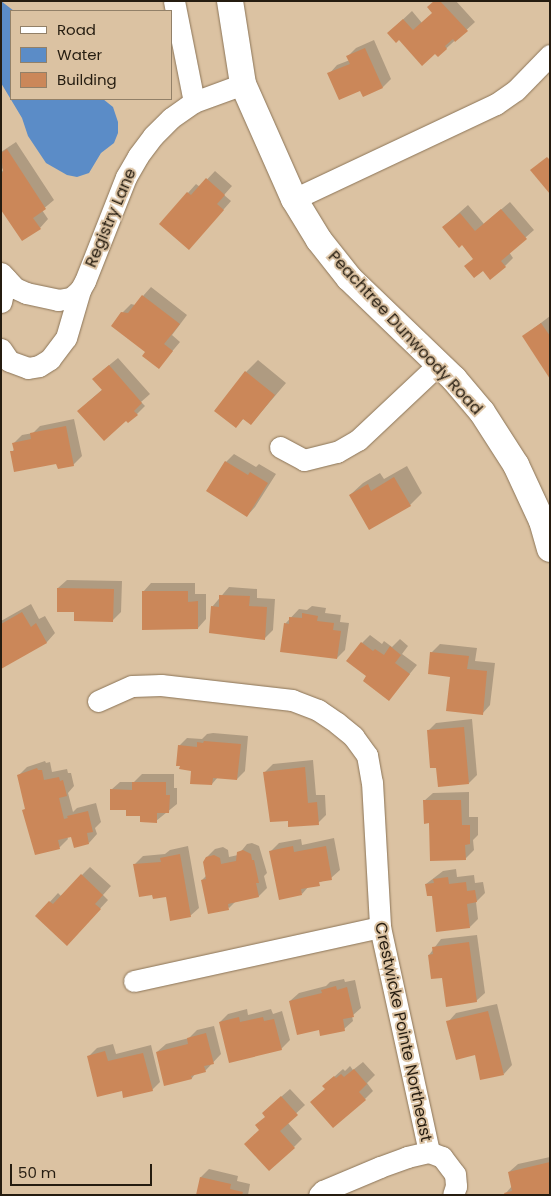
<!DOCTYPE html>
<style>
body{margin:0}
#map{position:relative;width:551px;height:1196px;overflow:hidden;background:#dbc2a2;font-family:Poppins,sans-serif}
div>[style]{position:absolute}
.water>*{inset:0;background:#5b8cc7}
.shadow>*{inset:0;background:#0003}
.building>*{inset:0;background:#cb8759}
.roads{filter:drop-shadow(0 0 1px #8b7457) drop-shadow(0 0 1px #8b7457)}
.minor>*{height:21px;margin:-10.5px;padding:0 10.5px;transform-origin:10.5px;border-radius:10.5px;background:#fff}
.major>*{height:26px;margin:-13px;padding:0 13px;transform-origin:13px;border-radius:13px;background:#fff}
span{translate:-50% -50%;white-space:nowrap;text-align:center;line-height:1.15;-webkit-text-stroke:4px #dbc2a2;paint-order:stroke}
.street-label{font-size:16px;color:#251c10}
.frame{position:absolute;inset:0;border:2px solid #251c10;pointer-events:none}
.legend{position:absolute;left:10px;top:10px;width:162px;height:90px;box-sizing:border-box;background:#dbc2a2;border:1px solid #928068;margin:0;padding:6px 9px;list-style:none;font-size:15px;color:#251c10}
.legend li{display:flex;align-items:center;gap:10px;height:25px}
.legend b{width:25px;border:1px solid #928068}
.scale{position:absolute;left:10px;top:1164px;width:142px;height:22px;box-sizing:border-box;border:2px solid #251c10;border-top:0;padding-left:6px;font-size:15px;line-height:18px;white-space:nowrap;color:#251c10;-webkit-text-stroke:4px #dbc2a2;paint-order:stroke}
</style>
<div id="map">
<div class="water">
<i style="clip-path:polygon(1px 1px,14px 11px,11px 11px,11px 99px,103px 99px,113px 107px,118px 122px,118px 133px,114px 143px,101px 153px,89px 173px,77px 177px,67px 175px,46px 163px,28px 136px,22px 118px,1px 83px)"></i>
</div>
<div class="shadow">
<i style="clip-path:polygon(435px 1px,456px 1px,475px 22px,438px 56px,397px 25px,412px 11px,422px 23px,434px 12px)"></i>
<i style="clip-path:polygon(374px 40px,391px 79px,383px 87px,361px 89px,329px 74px,337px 65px,350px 60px,348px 56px,356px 48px)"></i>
<i style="clip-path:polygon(16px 142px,54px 200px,42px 210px,48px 219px,40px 228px,1px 207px,1px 172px,4px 170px,1px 167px,1px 152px)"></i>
<i style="clip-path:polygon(215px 171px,232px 186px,224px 195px,231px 201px,197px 240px,161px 223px,196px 184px,200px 187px)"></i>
<i style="clip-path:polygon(510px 202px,534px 230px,509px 252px,513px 258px,505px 266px,474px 258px,462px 243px,443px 227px,468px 205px,484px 224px)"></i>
<i style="clip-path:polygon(151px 287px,187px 315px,172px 335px,180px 342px,159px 367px,122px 313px,131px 304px,135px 305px)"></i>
<i style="clip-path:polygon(550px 316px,550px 376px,524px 336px)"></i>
<i style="clip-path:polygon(118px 358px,150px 394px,141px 402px,145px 406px,137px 414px,126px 419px,87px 403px,103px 389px,102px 371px)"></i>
<i style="clip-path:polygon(258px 360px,286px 383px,251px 424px,244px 418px,236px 426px,246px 372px)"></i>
<i style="clip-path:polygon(74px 419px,82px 456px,73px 465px,12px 452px,15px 448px,14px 443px,22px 435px,33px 433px,40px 426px)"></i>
<i style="clip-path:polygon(234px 454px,256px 467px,259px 464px,276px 474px,255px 507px,247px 516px,226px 462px)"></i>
<i style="clip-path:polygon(407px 466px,422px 493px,410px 505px,350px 495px,363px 483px,380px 473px,384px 479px)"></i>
<i style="clip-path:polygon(67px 580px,122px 581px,121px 612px,113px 620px,75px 611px,58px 588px)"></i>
<i style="clip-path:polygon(151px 583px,195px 583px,195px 594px,206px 594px,206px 619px,198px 628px,143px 592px)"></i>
<i style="clip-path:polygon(229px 587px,257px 589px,257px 598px,275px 599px,273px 630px,265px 638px,212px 607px)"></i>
<i style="clip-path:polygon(31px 604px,39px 619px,45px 616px,55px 633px,47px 642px,1px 668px,1px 621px)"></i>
<i style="clip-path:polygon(312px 606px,326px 608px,325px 613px,341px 615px,340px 622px,349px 623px,345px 650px,337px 658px,285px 624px,299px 609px,307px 610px)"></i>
<i style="clip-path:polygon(370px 635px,382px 644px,384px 641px,392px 647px,400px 639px,408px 646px,402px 654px,417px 665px,389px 699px,368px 676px,362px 643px)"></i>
<i style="clip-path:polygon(440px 644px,477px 648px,475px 661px,495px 663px,490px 705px,482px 714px,431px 653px)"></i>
<i style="clip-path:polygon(472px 719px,477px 775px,469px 783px,428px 731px,436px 723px)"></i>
<i style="clip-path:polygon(213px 733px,248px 736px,245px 771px,237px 779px,218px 777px,212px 784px,193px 770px,181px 765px,179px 746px,187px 738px,202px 739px,207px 734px)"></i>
<i style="clip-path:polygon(313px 760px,316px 795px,325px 795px,326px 815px,318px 823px,289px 819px,265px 772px,273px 764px)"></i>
<i style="clip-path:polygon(45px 761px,46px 763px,50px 762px,52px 772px,67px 769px,68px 773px,71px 773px,74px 786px,68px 793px,73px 812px,77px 808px,96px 803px,101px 822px,95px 828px,97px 834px,89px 843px,72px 835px,67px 836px,68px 839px,60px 847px,36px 853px,19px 775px,27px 767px)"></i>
<i style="clip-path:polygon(142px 774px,174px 774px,174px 788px,177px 788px,177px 804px,156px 821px,128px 809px,111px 790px,120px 782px,134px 782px)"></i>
<i style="clip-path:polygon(469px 792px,469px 817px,478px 817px,478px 835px,473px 840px,474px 850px,465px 859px,430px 822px,424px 801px,433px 793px)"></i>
<i style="clip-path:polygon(334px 838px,340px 870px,331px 878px,309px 886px,302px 894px,271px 851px,279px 843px,301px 839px,302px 845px)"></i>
<i style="clip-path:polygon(252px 843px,259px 846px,267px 873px,264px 876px,267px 888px,259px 896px,236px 901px,229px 908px,202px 880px,207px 875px,207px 857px,215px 849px,223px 847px,228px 850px,229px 857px,238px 855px,247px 844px)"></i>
<i style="clip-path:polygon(188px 846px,199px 908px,190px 916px,135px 864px,143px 856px,165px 854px,170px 850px)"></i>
<i style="clip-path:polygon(90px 867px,111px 886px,103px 895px,108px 900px,75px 936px,37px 916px,58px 893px,61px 896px)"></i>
<i style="clip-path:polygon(456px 869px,457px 877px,474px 875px,475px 883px,483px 882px,485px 893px,476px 902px,478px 919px,470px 927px,433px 894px,426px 884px,443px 871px)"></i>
<i style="clip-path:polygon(477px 935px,485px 993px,476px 1001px,443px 976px,429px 955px,441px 939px)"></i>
<i style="clip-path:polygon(344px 979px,345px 982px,355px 980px,361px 1008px,352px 1016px,353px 1021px,344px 1029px,319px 1028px,290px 1001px,299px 993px,326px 986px,330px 982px)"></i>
<i style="clip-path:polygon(497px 1004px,512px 1065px,504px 1074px,448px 1022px,456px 1013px)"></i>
<i style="clip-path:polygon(247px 1009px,248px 1015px,271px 1009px,273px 1014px,282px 1011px,290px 1040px,281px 1049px,220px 1022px,228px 1014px)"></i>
<i style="clip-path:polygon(214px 1026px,221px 1054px,205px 1071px,195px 1074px,192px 1078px,165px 1084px,157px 1052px,166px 1044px,189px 1038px,197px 1030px)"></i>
<i style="clip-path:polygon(113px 1044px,116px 1054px,151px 1045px,160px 1082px,152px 1090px,122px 1090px,89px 1056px,97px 1048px)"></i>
<i style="clip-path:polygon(363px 1062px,375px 1075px,367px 1083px,373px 1091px,365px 1099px,326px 1088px,324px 1086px,343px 1069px,345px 1071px,350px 1066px,353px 1070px)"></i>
<i style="clip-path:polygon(290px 1089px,305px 1105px,287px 1122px,302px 1139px,294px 1147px,261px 1129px,272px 1105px)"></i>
<i style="clip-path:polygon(550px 1157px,550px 1195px,506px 1193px,512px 1186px,509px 1172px,518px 1164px)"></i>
<i style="clip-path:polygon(209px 1169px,238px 1176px,237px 1181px,250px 1184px,248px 1195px,197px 1195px,201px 1177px)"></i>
</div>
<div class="building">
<i style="clip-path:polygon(434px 1px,440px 1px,468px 31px,455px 42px,453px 39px,445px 46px,447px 49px,438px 57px,435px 54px,422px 66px,399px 40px,396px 43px,387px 33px,403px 19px,413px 30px,432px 13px,427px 7px)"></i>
<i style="clip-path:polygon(365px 48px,383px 88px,363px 97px,360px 91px,339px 100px,327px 73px,350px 64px,346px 56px)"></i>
<i style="clip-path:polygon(7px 149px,46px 209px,33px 218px,41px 229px,22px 241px,1px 210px,1px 173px,3px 172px,1px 153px)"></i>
<i style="clip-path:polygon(547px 157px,550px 160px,550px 194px,530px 170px)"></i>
<i style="clip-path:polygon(206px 178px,225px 195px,217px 204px,224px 210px,189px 250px,159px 224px,187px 192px,191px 195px)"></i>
<i style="clip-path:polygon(501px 209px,527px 239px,501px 261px,506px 267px,490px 280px,483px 271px,474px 278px,464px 266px,473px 259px,462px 245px,459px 248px,442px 227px,460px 213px,475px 231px)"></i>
<i style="clip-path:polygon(142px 295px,180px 324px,164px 344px,173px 351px,159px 369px,142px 356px,145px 352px,111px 326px,121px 312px,128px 313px)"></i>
<i style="clip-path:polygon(541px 323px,550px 336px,550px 379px,522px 336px)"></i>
<i style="clip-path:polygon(109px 365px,142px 403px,134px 411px,138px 415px,128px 423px,126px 421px,104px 441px,77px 411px,102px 390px,92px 379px)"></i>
<i style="clip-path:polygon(245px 371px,275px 395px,251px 425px,243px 419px,236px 428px,214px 411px)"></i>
<i style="clip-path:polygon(66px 426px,74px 466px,58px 469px,56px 464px,14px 472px,10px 451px,14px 451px,12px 443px,31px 439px,30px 433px)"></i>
<i style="clip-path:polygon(225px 461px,248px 475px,250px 472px,268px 483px,247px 517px,206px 491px)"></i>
<i style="clip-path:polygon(394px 477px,411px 506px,369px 530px,349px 495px,368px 484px,371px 491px)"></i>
<i style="clip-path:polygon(57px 588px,114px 589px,113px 622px,74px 621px,74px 612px,57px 612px)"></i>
<i style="clip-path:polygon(142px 591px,188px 591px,188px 602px,198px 601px,198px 629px,142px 630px)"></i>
<i style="clip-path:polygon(219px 595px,250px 596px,249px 606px,267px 607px,265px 640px,209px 633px,211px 606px,219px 607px)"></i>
<i style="clip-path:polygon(22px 612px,31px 627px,36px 623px,47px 643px,1px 669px,1px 624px)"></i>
<i style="clip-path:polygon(302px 613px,318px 616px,317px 621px,334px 623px,333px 630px,341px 631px,337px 659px,280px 652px,284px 623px,289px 624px,289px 617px,302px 618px)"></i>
<i style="clip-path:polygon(361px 642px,373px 651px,375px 649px,384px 655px,390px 646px,401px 655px,395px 663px,410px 674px,389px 701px,363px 681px,366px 676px,346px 661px)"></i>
<i style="clip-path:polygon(430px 652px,469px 656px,467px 669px,487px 671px,483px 715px,446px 711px,450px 677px,428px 674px)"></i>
<i style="clip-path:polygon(464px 727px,469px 784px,438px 787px,436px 768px,430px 768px,427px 730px)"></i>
<i style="clip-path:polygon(204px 741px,241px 744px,237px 780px,213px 778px,212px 785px,190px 784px,191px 771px,179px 769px,180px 766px,176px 766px,178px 745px,197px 747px,197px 742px,203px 743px)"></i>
<i style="clip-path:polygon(305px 767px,308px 803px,317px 802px,319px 825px,288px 827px,288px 821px,270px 822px,263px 772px)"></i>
<i style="clip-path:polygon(37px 768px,38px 770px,42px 770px,44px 780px,59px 777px,60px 781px,63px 780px,67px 796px,59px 798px,64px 819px,68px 818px,67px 816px,88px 811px,93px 832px,87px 833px,89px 844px,74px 848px,71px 837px,58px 840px,60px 849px,35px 855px,22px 810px,25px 809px,17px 775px)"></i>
<i style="clip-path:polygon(132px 782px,166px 782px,166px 795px,170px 795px,169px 813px,157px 813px,157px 823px,140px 822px,140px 816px,126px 816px,126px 810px,110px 810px,110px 789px,132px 790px)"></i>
<i style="clip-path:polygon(423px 800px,461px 800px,462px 825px,470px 825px,470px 844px,465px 845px,466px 860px,430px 861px,429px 823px,424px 824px)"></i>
<i style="clip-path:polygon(293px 846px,294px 852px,326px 846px,332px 880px,319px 882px,320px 886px,301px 889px,302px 895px,279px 900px,269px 851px)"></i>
<i style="clip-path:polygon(243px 850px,251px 854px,252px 860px,254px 860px,259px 883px,256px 883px,259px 897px,228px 904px,229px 910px,208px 914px,201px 880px,206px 879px,203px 862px,206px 857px,214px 855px,220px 858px,221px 864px,236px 861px,237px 852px)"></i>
<i style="clip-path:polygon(180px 854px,191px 917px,170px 921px,166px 897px,153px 899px,152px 895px,139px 897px,133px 864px,161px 862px,160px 858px)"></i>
<i style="clip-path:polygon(81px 874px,103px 895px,95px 904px,101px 909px,67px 946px,35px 916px,49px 901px,53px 904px)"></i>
<i style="clip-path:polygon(448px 877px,449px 884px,466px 882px,467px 891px,475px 890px,477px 902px,467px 904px,470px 928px,436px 932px,432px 896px,427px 896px,425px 884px,434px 883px,433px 879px)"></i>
<i style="clip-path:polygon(469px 942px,477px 1002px,446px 1007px,442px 978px,431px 979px,428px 955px,433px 954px,432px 947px)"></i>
<i style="clip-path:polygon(336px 986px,337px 990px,347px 987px,354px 1017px,343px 1019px,345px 1031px,320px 1036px,319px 1030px,297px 1035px,289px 1001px,322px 993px,321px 990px)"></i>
<i style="clip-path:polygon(488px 1011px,504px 1075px,480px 1080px,475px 1055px,456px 1060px,446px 1021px)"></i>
<i style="clip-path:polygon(239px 1017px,240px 1022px,263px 1017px,264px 1021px,274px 1019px,282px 1050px,229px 1063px,219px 1022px)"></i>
<i style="clip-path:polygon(206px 1033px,214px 1064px,204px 1066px,206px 1072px,191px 1076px,192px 1079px,164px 1086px,156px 1052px,188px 1044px,187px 1038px)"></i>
<i style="clip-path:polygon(105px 1051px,108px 1061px,143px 1053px,153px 1091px,123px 1098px,122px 1091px,97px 1097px,87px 1056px)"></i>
<i style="clip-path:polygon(354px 1069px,367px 1084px,359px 1092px,366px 1100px,333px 1128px,310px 1102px,325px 1089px,322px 1086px,334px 1076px,336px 1078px,341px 1074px,344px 1077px)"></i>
<i style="clip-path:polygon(281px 1096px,298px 1115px,280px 1131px,295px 1148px,269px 1171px,244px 1144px,259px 1130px,255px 1125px,265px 1117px,262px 1113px)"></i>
<i style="clip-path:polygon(550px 1162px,550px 1195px,505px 1195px,504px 1193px,512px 1191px,508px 1172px)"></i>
<i style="clip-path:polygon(200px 1177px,231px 1184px,230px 1189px,243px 1192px,242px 1195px,196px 1195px)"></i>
</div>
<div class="roads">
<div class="minor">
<i style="left:174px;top:1px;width:103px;rotate:78.8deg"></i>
<i style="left:294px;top:199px;width:223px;rotate:-25.2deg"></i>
<i style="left:496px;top:104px;width:24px;rotate:-35deg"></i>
<i style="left:516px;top:90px;width:49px;rotate:-45.8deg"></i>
<i style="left:1px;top:273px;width:21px;rotate:47deg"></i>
<i style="left:15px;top:288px;width:12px;rotate:24deg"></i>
<i style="left:26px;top:293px;width:33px;rotate:12deg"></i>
<i style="left:58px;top:300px;width:13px;rotate:-9deg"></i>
<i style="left:71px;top:298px;width:12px;rotate:-42deg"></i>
<i style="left:80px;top:290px;width:10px;rotate:-61deg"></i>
<i style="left:85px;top:281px;width:112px;rotate:-68.5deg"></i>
<i style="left:126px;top:177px;width:24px;rotate:-60deg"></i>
<i style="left:138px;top:156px;width:25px;rotate:-53deg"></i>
<i style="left:153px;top:136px;width:25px;rotate:-45deg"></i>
<i style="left:171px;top:118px;width:28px;rotate:-35deg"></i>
<i style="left:194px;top:102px;width:52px;rotate:-20.2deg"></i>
<i style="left:1px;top:302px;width:24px;rotate:-78deg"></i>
<i style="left:1px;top:349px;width:14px;rotate:56deg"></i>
<i style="left:9px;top:361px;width:20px;rotate:20deg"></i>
<i style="left:28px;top:368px;width:11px;rotate:-10deg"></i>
<i style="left:39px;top:366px;width:13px;rotate:-32deg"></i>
<i style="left:50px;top:359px;width:26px;rotate:-53deg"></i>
<i style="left:66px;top:338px;width:50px;rotate:-73.7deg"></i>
<i style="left:280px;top:447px;width:27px;rotate:28deg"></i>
<i style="left:304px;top:460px;width:34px;rotate:-14deg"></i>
<i style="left:337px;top:452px;width:24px;rotate:-30deg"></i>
<i style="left:358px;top:440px;width:110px;rotate:-43.2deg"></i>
<i style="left:98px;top:701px;width:37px;rotate:-24deg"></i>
<i style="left:132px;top:686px;width:29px;rotate:-2deg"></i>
<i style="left:161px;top:685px;width:132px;rotate:6.5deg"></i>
<i style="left:292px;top:700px;width:28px;rotate:21deg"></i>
<i style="left:318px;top:710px;width:23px;rotate:34deg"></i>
<i style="left:337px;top:723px;width:21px;rotate:39deg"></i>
<i style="left:353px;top:736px;width:24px;rotate:54deg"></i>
<i style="left:367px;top:755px;width:27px;rotate:80deg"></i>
<i style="left:372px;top:782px;width:145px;rotate:86.8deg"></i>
<i style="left:380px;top:927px;width:230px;rotate:77.7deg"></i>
<i style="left:429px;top:1152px;width:14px;rotate:21deg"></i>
<i style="left:442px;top:1157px;width:21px;rotate:53deg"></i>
<i style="left:455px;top:1174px;width:12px;rotate:85deg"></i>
<i style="left:456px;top:1186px;width:9px;rotate:108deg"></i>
<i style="left:134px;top:981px;width:252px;rotate:-12.4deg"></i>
<i style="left:319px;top:1195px;width:6px;rotate:-45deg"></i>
<i style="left:323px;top:1191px;width:62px;rotate:-22.8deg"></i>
<i style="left:380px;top:1167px;width:29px;rotate:-20deg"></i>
<i style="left:407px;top:1157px;width:23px;rotate:-13deg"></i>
</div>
<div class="major">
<i style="left:230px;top:1px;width:84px;rotate:81.1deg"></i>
<i style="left:243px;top:84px;width:126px;rotate:66.1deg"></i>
<i style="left:294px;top:199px;width:48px;rotate:58.6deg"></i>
<i style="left:319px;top:240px;width:48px;rotate:51.7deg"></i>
<i style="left:349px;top:278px;width:146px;rotate:43.9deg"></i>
<i style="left:454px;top:379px;width:43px;rotate:49.7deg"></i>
<i style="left:482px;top:412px;width:63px;rotate:57.3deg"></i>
<i style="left:516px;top:465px;width:62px;rotate:65.1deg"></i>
<i style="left:542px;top:521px;width:29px;rotate:74deg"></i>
</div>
</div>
<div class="street-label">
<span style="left:111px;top:218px;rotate:-67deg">Registry Lane</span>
<span style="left:405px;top:333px;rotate:47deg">Peachtree Dunwoody Road</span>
<span style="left:403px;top:1032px;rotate:78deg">Crestwicke Pointe Northeast</span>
</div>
<div class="frame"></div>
<ul class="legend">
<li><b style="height:6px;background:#fff"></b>Road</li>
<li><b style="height:14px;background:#5b8cc7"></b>Water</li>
<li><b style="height:14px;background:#cb8759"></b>Building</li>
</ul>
<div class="scale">50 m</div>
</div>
